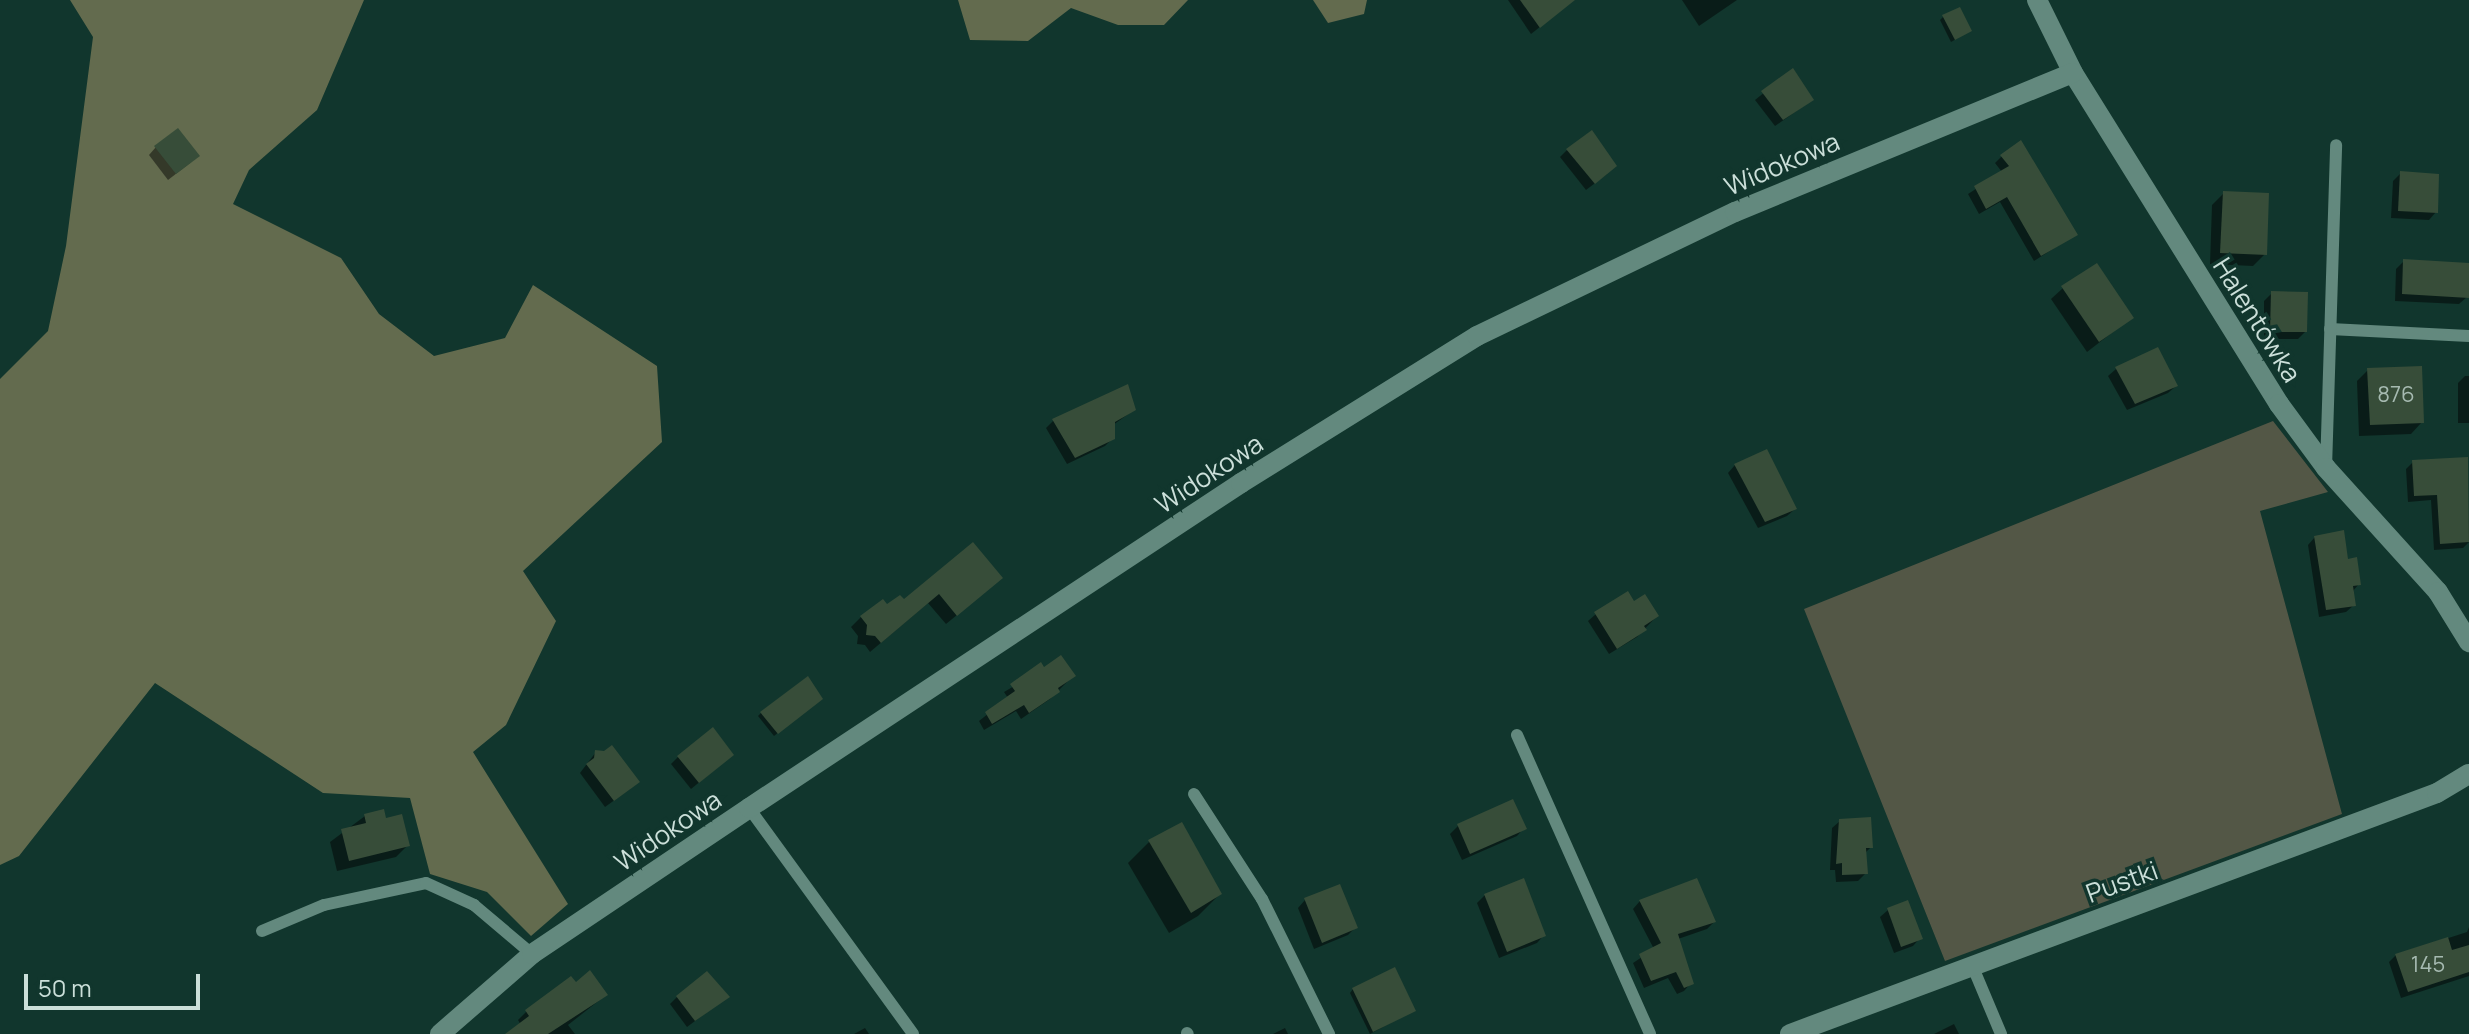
<!DOCTYPE html>
<meta charset="utf-8">
<style>
body{margin:0}
#map{position:relative;width:2469px;height:1034px;overflow:hidden;background:#11362d;font-family:Manrope,sans-serif}
div>[style]{position:absolute}
.green>*{inset:0;background:#535746}
.forest>*{inset:0;background:#636b4e}
.shadow>*{inset:0;background:#0007}
.building>*{inset:0;background:#374d39}
.service>*{height:12px;margin:-6px;padding:0 6px;transform-origin:6px;border-radius:6px;background:#63897e}
.minor>*{height:20px;margin:-10px;padding:0 10px;transform-origin:10px;border-radius:10px;background:#63897e}
span{translate:-50% -50%;white-space:nowrap;text-align:center;line-height:1.15;-webkit-text-stroke:7px #11362d;paint-order:stroke}
.number-label{font-size:22px;color:#a6bab1}
.number-label span{-webkit-text-stroke-width:0}
.street-label{font-size:26px;color:#cbdfd9}
.scale{position:absolute;left:24px;top:974px;width:176px;height:36px;box-sizing:border-box;border:4px solid #cbdfd9;border-top:0;padding-left:10px;font-size:24px;line-height:28px;white-space:nowrap;color:#cbdfd9;-webkit-text-stroke:6px #11362d;paint-order:stroke}
</style>
<div id="map">
<div class="green">
<i style="clip-path:polygon(2273px 421px,2328px 492px,2260px 511px,2342px 814px,1945px 961px,1804px 609px)"></i>
</div>
<div class="forest">
<i style="clip-path:polygon(70px 0,364px 0,317px 110px,249px 170px,233px 204px,341px 258px,379px 314px,434px 356px,505px 338px,533px 285px,657px 366px,662px 442px,523px 571px,556px 621px,506px 725px,473px 752px,568px 904px,531px 936px,487px 892px,430px 874px,410px 798px,323px 793px,155px 683px,19px 856px,0 865px,0 379px,48px 331px,66px 246px,93px 37px)"></i>
<i style="clip-path:polygon(958px 0,1188px 0,1164px 25px,1118px 25px,1071px 8px,1028px 41px,970px 40px)"></i>
<i style="clip-path:polygon(1313px 0,1367px 0,1364px 14px,1328px 23px)"></i>
</div>
<div class="shadow">
<i style="clip-path:polygon(1508px 0,1554px 0,1555px 15px,1531px 34px)"></i>
<i style="clip-path:polygon(1682px 0,1737px 0,1699px 26px)"></i>
<i style="clip-path:polygon(1943px 17px,1970px 31px,1951px 42px,1940px 20px)"></i>
<i style="clip-path:polygon(1792px 70px,1812px 100px,1775px 126px,1755px 100px)"></i>
<i style="clip-path:polygon(156px 147px,190px 163px,168px 180px,149px 155px)"></i>
<i style="clip-path:polygon(1567px 150px,1607px 174px,1586px 190px,1560px 157px)"></i>
<i style="clip-path:polygon(2002px 156px,2075px 235px,2034px 261px,2000px 202px,1979px 214px,1968px 194px,2002px 172px,1995px 163px)"></i>
<i style="clip-path:polygon(2401px 173px,2436px 212px,2429px 220px,2391px 218px,2393px 181px)"></i>
<i style="clip-path:polygon(2224px 193px,2265px 254px,2253px 266px,2210px 264px,2212px 205px)"></i>
<i style="clip-path:polygon(2404px 261px,2467px 297px,2459px 304px,2395px 301px,2396px 269px)"></i>
<i style="clip-path:polygon(2063px 288px,2131px 318px,2087px 352px,2051px 299px)"></i>
<i style="clip-path:polygon(2272px 293px,2305px 332px,2298px 339px,2264px 339px,2264px 301px)"></i>
<i style="clip-path:polygon(2158px 349px,2176px 386px,2168px 393px,2127px 410px,2108px 376px,2116px 369px)"></i>
<i style="clip-path:polygon(2368px 370px,2422px 422px,2411px 434px,2359px 436px,2357px 381px)"></i>
<i style="clip-path:polygon(2465px 376px,2469px 376px,2469px 423px,2458px 423px,2458px 383px)"></i>
<i style="clip-path:polygon(1126px 387px,1134px 410px,1113px 425px,1113px 438px,1105px 446px,1067px 464px,1046px 428px,1053px 421px)"></i>
<i style="clip-path:polygon(2466px 459px,2469px 542px,2463px 548px,2434px 550px,2431px 500px,2408px 502px,2406px 469px,2413px 462px)"></i>
<i style="clip-path:polygon(1735px 465px,1795px 509px,1787px 516px,1758px 528px,1728px 473px)"></i>
<i style="clip-path:polygon(2315px 537px,2347px 561px,2359px 584px,2352px 592px,2354px 605px,2346px 612px,2319px 617px,2308px 545px)"></i>
<i style="clip-path:polygon(973px 545px,990px 588px,946px 624px,928px 603px,870px 652px,865px 645px,857px 644px,858px 636px,851px 627px,861px 617px,903px 602px)"></i>
<i style="clip-path:polygon(1634px 604px,1657px 616px,1637px 637px,1609px 654px,1588px 621px,1596px 614px)"></i>
<i style="clip-path:polygon(1043px 669px,1073px 676px,1050px 699px,1021px 719px,1016px 711px,984px 730px,979px 721px,1008px 698px,1004px 692px)"></i>
<i style="clip-path:polygon(818px 701px,774px 736px,758px 716px,761px 713px)"></i>
<i style="clip-path:polygon(596px 752px,604px 753px,630px 789px,605px 807px,580px 773px)"></i>
<i style="clip-path:polygon(678px 757px,724px 762px,691px 789px,671px 764px)"></i>
<i style="clip-path:polygon(1512px 802px,1524px 828px,1517px 836px,1462px 860px,1450px 834px,1458px 826px)"></i>
<i style="clip-path:polygon(365px 816px,385px 820px,408px 845px,396px 857px,337px 871px,330px 842px)"></i>
<i style="clip-path:polygon(1840px 821px,1871px 847px,1864px 854px,1866px 873px,1858px 881px,1836px 882px,1835px 870px,1830px 870px,1832px 828px)"></i>
<i style="clip-path:polygon(1150px 841px,1220px 894px,1198px 916px,1169px 933px,1128px 863px)"></i>
<i style="clip-path:polygon(1485px 895px,1544px 935px,1537px 943px,1499px 958px,1477px 903px)"></i>
<i style="clip-path:polygon(1305px 900px,1356px 927px,1348px 935px,1314px 949px,1298px 908px)"></i>
<i style="clip-path:polygon(1640px 901px,1714px 922px,1707px 929px,1678px 939px,1691px 983px,1684px 991px,1677px 994px,1668px 978px,1644px 988px,1633px 963px,1654px 949px,1633px 909px)"></i>
<i style="clip-path:polygon(1888px 910px,1920px 938px,1913px 946px,1894px 953px,1880px 917px)"></i>
<i style="clip-path:polygon(2469px 927px,2469px 976px,2401px 998px,2389px 962px,2396px 955px,2467px 932px)"></i>
<i style="clip-path:polygon(570px 978px,576px 985px,606px 995px,568px 1025px,575px 1034px,508px 1034px,521px 1025px,518px 1020px,526px 1012px)"></i>
<i style="clip-path:polygon(1353px 989px,1413px 1011px,1370px 1034px,1350px 993px)"></i>
<i style="clip-path:polygon(677px 997px,727px 997px,687px 1027px,670px 1004px)"></i>
<i style="clip-path:polygon(1954px 1024px,1959px 1034px,1934px 1034px)"></i>
<i style="clip-path:polygon(865px 1028px,869px 1034px,854px 1034px)"></i>
<i style="clip-path:polygon(1285px 1028px,1288px 1034px,1273px 1034px)"></i>
</div>
<div class="building">
<i style="clip-path:polygon(1520px 0,1575px 0,1540px 28px)"></i>
<i style="clip-path:polygon(1960px 7px,1972px 31px,1955px 40px,1942px 15px)"></i>
<i style="clip-path:polygon(1793px 68px,1814px 100px,1783px 120px,1761px 91px)"></i>
<i style="clip-path:polygon(178px 128px,200px 156px,176px 174px,154px 146px)"></i>
<i style="clip-path:polygon(1592px 130px,1617px 166px,1595px 184px,1566px 149px)"></i>
<i style="clip-path:polygon(2021px 140px,2078px 235px,2041px 256px,2007px 197px,1986px 209px,1974px 186px,2009px 166px,2000px 155px)"></i>
<i style="clip-path:polygon(2400px 171px,2439px 174px,2438px 213px,2398px 211px)"></i>
<i style="clip-path:polygon(2223px 191px,2269px 193px,2267px 255px,2220px 253px)"></i>
<i style="clip-path:polygon(2403px 259px,2469px 263px,2469px 298px,2402px 294px)"></i>
<i style="clip-path:polygon(2097px 263px,2134px 318px,2099px 342px,2061px 286px)"></i>
<i style="clip-path:polygon(2271px 291px,2308px 292px,2307px 332px,2270px 332px)"></i>
<i style="clip-path:polygon(2158px 347px,2178px 386px,2135px 404px,2115px 367px)"></i>
<i style="clip-path:polygon(2422px 366px,2424px 423px,2370px 425px,2367px 368px)"></i>
<i style="clip-path:polygon(1128px 384px,1136px 410px,1115px 422px,1115px 439px,1075px 458px,1052px 419px)"></i>
<i style="clip-path:polygon(1767px 449px,1797px 509px,1765px 522px,1734px 464px)"></i>
<i style="clip-path:polygon(2468px 457px,2469px 542px,2440px 544px,2437px 495px,2414px 496px,2412px 460px)"></i>
<i style="clip-path:polygon(2344px 530px,2348px 559px,2357px 557px,2361px 585px,2353px 586px,2356px 606px,2326px 610px,2314px 536px)"></i>
<i style="clip-path:polygon(973px 542px,1003px 578px,957px 616px,939px 594px,881px 643px,875px 636px,866px 635px,867px 625px,860px 616px,883px 599px,887px 604px,900px 595px,904px 599px)"></i>
<i style="clip-path:polygon(1628px 591px,1634px 601px,1645px 594px,1659px 616px,1644px 626px,1647px 630px,1617px 649px,1594px 612px)"></i>
<i style="clip-path:polygon(1061px 655px,1076px 676px,1058px 688px,1060px 692px,1029px 713px,1024px 705px,992px 724px,985px 712px,1015px 691px,1010px 684px,1041px 662px,1044px 667px)"></i>
<i style="clip-path:polygon(808px 676px,823px 699px,778px 734px,760px 712px)"></i>
<i style="clip-path:polygon(713px 727px,734px 755px,699px 783px,677px 756px)"></i>
<i style="clip-path:polygon(612px 745px,640px 782px,614px 801px,586px 764px,594px 758px,595px 750px,604px 751px)"></i>
<i style="clip-path:polygon(1513px 799px,1527px 829px,1470px 854px,1457px 824px)"></i>
<i style="clip-path:polygon(384px 809px,386px 818px,402px 814px,410px 846px,349px 861px,341px 829px,366px 823px,364px 814px)"></i>
<i style="clip-path:polygon(1871px 817px,1873px 848px,1866px 848px,1868px 874px,1842px 875px,1842px 863px,1836px 864px,1839px 819px)"></i>
<i style="clip-path:polygon(1182px 822px,1222px 894px,1191px 913px,1148px 840px)"></i>
<i style="clip-path:polygon(1524px 878px,1546px 936px,1507px 952px,1484px 894px)"></i>
<i style="clip-path:polygon(1697px 878px,1716px 922px,1678px 934px,1694px 984px,1684px 988px,1676px 972px,1651px 981px,1639px 954px,1661px 943px,1639px 900px)"></i>
<i style="clip-path:polygon(1340px 884px,1358px 928px,1322px 943px,1304px 898px)"></i>
<i style="clip-path:polygon(1908px 900px,1923px 939px,1901px 947px,1887px 908px)"></i>
<i style="clip-path:polygon(2448px 937px,2452px 950px,2469px 945px,2469px 972px,2408px 992px,2395px 954px)"></i>
<i style="clip-path:polygon(1395px 967px,1416px 1011px,1373px 1032px,1352px 988px)"></i>
<i style="clip-path:polygon(590px 970px,608px 995px,548px 1034px,505px 1034px,529px 1016px,525px 1010px,571px 976px,576px 982px)"></i>
<i style="clip-path:polygon(707px 971px,730px 997px,695px 1021px,676px 996px)"></i>
</div>
<div class="service">
<i style="left:2330px;top:329px;width:139px;rotate:2.9deg"></i>
<i style="left:2326px;top:468px;width:323px;rotate:-88.2deg"></i>
<i style="left:1517px;top:735px;width:327px;rotate:66deg"></i>
<i style="left:1194px;top:794px;width:125px;rotate:57.1deg"></i>
<i style="left:1262px;top:899px;width:151px;rotate:63.6deg"></i>
<i style="left:749px;top:808px;width:279px;rotate:54deg"></i>
<i style="left:262px;top:931px;width:67px;rotate:-22.8deg"></i>
<i style="left:324px;top:905px;width:104px;rotate:-12.2deg"></i>
<i style="left:426px;top:883px;width:53px;rotate:24.6deg"></i>
<i style="left:474px;top:905px;width:76px;rotate:40.2deg"></i>
<i style="left:1972px;top:965px;width:75px;rotate:67.2deg"></i>
<i style="left:1187px;top:1033px;width:1px;rotate:45deg"></i>
</div>
<div class="minor">
<i style="left:2037px;top:0;width:81px;rotate:63.7deg"></i>
<i style="left:2073px;top:73px;width:390px;rotate:58.1deg"></i>
<i style="left:2279px;top:404px;width:79px;rotate:53.7deg"></i>
<i style="left:2326px;top:468px;width:167px;rotate:47.9deg"></i>
<i style="left:2438px;top:592px;width:59px;rotate:58.2deg"></i>
<i style="left:440px;top:1034px;width:122px;rotate:-41deg"></i>
<i style="left:532px;top:954px;width:262px;rotate:-33.9deg"></i>
<i style="left:749px;top:808px;width:590px;rotate:-33.45deg"></i>
<i style="left:1241px;top:483px;width:278px;rotate:-31.9deg"></i>
<i style="left:1477px;top:336px;width:286px;rotate:-25.7deg"></i>
<i style="left:1735px;top:212px;width:365px;rotate:-22.4deg"></i>
<i style="left:1790px;top:1034px;width:690px;rotate:-20.43deg"></i>
<i style="left:2437px;top:793px;width:37px;rotate:-31deg"></i>
</div>
<div class="number-label">
<span style="left:2396px;top:395px">876</span>
<span style="left:2428px;top:965px">145</span>
</div>
<div class="street-label">
<span style="left:1782px;top:164px;rotate:-23deg">Widokowa</span>
<span style="left:2257px;top:320px;rotate:58deg">Halentówka</span>
<span style="left:1209px;top:474px;rotate:-33deg">Widokowa</span>
<span style="left:668px;top:831px;rotate:-34deg">Widokowa</span>
<span style="left:2122px;top:882px;rotate:-20deg">Pustki</span>
</div>
<div class="scale">50 m</div>
</div>
